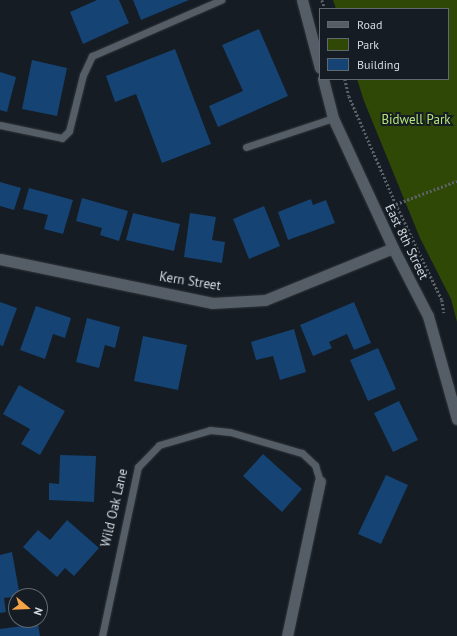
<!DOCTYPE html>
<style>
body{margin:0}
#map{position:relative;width:457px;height:636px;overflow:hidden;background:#151c23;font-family:"PT Sans",sans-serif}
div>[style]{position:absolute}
.green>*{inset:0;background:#2f4806}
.building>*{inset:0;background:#154373}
.path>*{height:2.5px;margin-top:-1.25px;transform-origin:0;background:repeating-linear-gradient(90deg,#5b6167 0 2px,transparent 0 4px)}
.roads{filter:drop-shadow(0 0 1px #31353b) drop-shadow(0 0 1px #31353b)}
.service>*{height:7px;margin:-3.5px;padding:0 3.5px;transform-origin:3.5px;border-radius:3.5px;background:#555d66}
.minor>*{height:11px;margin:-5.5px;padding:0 5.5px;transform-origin:5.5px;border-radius:5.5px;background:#555d66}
.tertiary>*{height:11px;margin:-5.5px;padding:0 5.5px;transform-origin:5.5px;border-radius:5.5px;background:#555d66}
span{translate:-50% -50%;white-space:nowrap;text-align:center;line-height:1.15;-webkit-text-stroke:4px #151c23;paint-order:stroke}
.park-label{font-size:13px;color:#b4e677}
.street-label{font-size:13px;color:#d6dae0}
.legend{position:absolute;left:319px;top:8px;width:130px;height:72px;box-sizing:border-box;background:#151c23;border:1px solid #62686f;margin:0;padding:5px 7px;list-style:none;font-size:12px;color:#d6dae0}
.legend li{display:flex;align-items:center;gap:8px;height:20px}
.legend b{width:20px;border:1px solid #62686f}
.north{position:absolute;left:8px;top:588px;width:40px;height:40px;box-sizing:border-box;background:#151c23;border:1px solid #62686f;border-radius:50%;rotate:109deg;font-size:11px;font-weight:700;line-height:16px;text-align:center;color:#d6dae0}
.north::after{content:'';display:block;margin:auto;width:14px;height:18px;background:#f6a247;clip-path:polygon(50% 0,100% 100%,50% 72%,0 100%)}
</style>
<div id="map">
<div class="green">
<i style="clip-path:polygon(333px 0,457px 0,457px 322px,451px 299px,420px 238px,364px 101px,357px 79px,448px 79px,448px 9px,336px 9px)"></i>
</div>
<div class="building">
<i style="clip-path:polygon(97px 0,119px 0,129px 23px,83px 44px,70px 12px)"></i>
<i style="clip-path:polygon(133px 0,189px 0,141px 20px)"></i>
<i style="clip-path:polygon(259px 29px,288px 96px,218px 127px,209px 106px,243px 91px,222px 45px)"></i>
<i style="clip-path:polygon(175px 49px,211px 144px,162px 163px,136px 94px,115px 102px,106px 76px)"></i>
<i style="clip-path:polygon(32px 60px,67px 68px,57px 116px,22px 109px)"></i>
<i style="clip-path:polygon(0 72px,16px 77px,7px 112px,0 110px)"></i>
<i style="clip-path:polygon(0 182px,21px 188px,14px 210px,0 206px)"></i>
<i style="clip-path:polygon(29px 188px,73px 200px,63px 234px,44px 229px,48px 215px,23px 209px)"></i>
<i style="clip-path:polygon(82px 198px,128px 211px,119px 241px,100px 235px,102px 228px,76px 221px)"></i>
<i style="clip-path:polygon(311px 199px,313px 205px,326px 200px,335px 223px,288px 240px,278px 212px)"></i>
<i style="clip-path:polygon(264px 206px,280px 246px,249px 259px,233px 219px)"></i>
<i style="clip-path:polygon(133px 213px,180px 224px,174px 251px,126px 240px)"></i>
<i style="clip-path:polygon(190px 213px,216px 217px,212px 240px,225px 242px,222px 263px,184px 257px)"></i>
<i style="clip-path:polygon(0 302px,17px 308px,3px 346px,0 345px)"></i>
<i style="clip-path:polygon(354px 302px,371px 343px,354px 350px,347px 334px,329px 342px,332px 348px,313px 356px,300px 325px)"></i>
<i style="clip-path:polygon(36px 306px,71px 318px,65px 338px,53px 334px,45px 359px,20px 350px)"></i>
<i style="clip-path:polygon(87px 318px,120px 327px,115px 348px,105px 345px,99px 368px,76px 362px)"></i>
<i style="clip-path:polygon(294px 329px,306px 372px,280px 380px,273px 356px,256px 360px,251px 342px)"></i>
<i style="clip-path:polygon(143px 336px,187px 345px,178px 390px,134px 381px)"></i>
<i style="clip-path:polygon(378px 348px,396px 389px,368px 401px,350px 360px)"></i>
<i style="clip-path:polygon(19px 385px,65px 411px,40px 455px,21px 444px,30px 429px,3px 414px)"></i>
<i style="clip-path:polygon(399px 401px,418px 440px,393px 452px,374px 413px)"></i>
<i style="clip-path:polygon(263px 454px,302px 489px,282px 512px,243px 476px)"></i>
<i style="clip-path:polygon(60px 455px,96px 456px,94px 502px,49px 500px,49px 483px,59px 484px)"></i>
<i style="clip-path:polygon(386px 475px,408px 485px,381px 544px,358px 534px)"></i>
<i style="clip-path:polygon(67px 520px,99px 548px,74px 576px,65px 568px,57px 577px,23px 547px,38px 530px,50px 540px)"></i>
<i style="clip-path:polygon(12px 552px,20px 596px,4px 598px,6px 612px,0 613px,0 555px)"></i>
<i style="clip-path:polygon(38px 624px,40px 636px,0 636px,0 629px)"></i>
</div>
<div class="path">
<i style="left:322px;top:0;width:9px;rotate:72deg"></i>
<i style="left:345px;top:79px;width:17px;rotate:77deg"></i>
<i style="left:349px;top:96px;width:118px;rotate:66.5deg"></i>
<i style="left:396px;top:204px;width:106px;rotate:64.4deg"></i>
<i style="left:442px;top:300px;width:13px;rotate:81deg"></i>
<i style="left:396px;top:204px;width:65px;rotate:-20.7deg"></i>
</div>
<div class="roads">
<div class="service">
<i style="left:0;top:125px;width:63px;rotate:11.8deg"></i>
<i style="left:62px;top:138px;width:10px;rotate:-45deg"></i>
<i style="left:69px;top:131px;width:58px;rotate:-76deg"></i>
<i style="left:83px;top:75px;width:21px;rotate:-65deg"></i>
<i style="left:92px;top:56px;width:141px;rotate:-23.5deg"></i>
<i style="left:246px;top:147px;width:92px;rotate:-18.4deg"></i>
<i style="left:102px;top:636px;width:173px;rotate:-78deg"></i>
<i style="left:138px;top:467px;width:30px;rotate:-46deg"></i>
<i style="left:159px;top:445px;width:53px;rotate:-16.4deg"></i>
<i style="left:210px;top:430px;width:20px;rotate:6deg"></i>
<i style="left:230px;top:432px;width:75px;rotate:16.3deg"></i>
<i style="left:302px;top:453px;width:18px;rotate:43deg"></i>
<i style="left:315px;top:465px;width:17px;rotate:73deg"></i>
</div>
<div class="minor">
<i style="left:0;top:259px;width:217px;rotate:11.7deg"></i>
<i style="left:212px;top:303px;width:53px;rotate:-3.2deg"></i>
<i style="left:265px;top:300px;width:138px;rotate:-22.1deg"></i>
<i style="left:287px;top:636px;width:158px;rotate:-78deg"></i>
</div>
<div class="tertiary">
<i style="left:302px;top:0;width:70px;rotate:75.2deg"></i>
<i style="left:323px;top:79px;width:40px;rotate:75.6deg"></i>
<i style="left:333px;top:118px;width:143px;rotate:65.2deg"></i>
<i style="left:393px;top:248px;width:76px;rotate:62.8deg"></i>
<i style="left:428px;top:316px;width:107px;rotate:74.3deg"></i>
</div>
</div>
<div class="park-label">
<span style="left:416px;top:120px">Bidwell Park</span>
</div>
<div class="street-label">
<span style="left:406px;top:242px;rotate:64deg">East 8th Street</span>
<span style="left:190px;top:282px;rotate:9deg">Kern Street</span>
<span style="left:115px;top:508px;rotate:-77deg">Wild Oak Lane</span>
</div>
<ul class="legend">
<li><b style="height:5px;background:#555d66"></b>Road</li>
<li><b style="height:11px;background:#2f4806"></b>Park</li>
<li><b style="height:11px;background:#154373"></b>Building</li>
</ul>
<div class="north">N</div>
</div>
